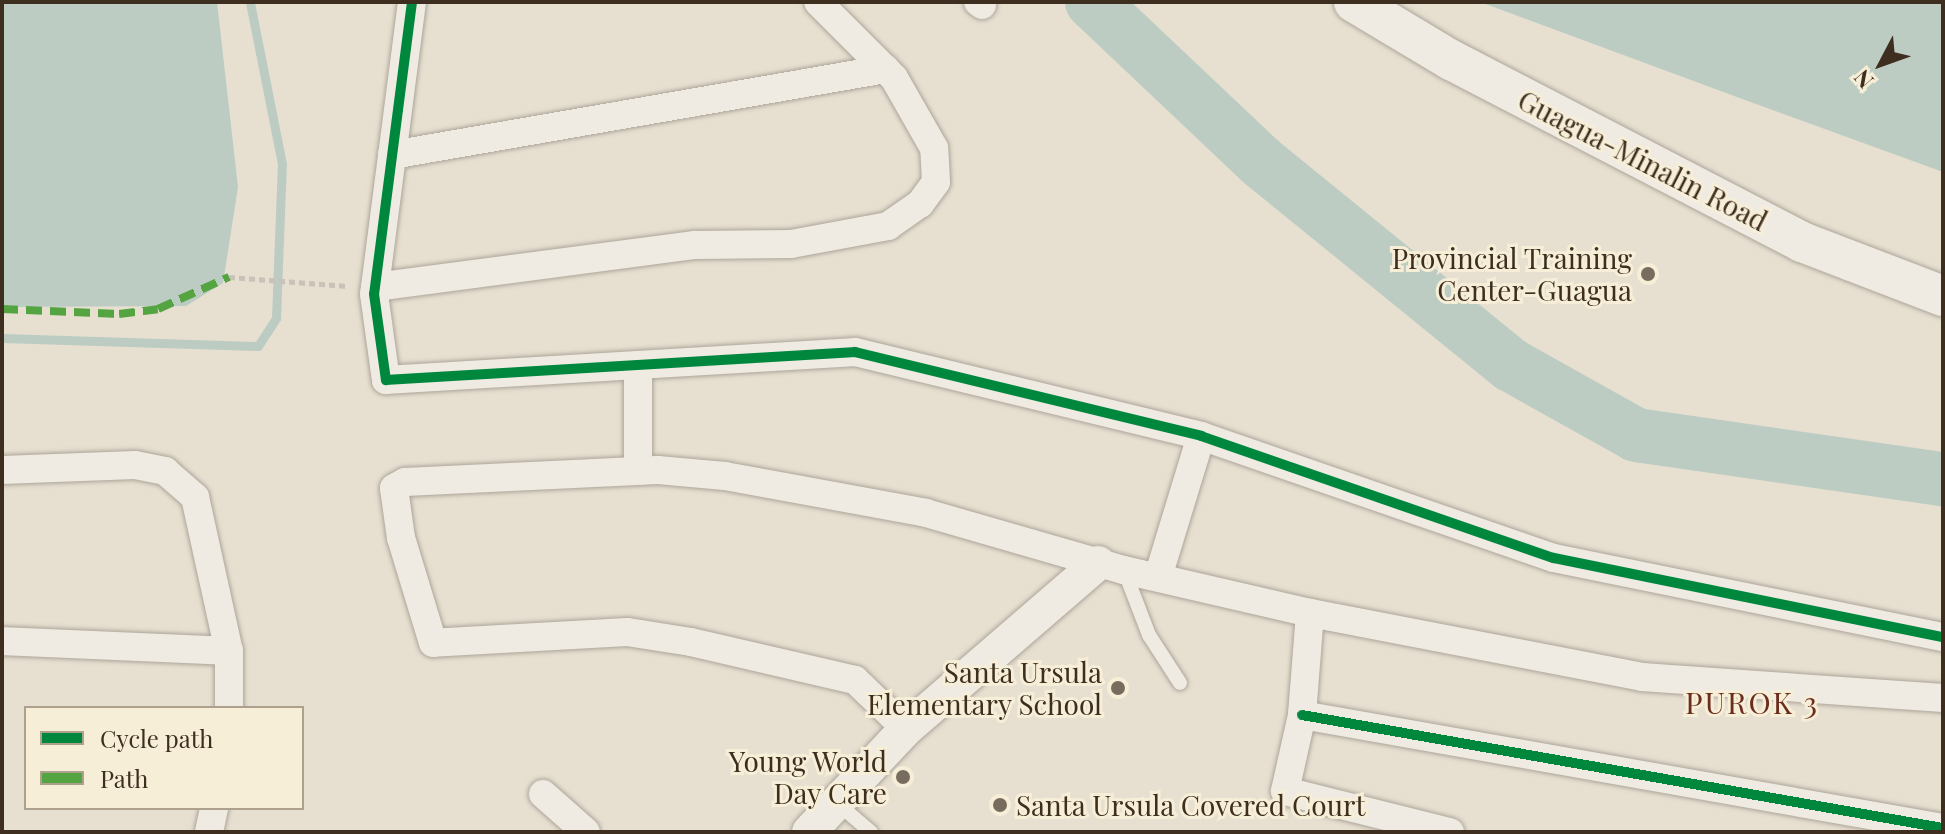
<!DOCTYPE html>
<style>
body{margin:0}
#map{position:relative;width:1945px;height:834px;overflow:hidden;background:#e7e0d1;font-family:"Playfair Display",serif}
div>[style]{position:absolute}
.water>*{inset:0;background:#bcccc2}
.stream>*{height:9px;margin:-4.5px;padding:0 4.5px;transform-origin:4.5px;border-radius:4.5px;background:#bcccc2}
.river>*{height:54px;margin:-27px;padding:0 27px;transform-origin:27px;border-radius:27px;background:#bcccc2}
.path>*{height:5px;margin-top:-2.5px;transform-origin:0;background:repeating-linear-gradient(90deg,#c8c2b9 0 6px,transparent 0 10px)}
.roads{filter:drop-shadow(0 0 2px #ada599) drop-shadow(0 0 2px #ada599)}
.service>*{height:14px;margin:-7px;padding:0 7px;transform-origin:7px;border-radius:7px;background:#efebe3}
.minor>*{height:28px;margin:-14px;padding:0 14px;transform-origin:14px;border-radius:14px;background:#efebe3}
.tertiary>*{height:34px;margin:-17px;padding:0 17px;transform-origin:17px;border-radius:17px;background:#efebe3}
.secondary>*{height:40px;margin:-20px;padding:0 20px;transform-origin:20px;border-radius:20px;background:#efebe3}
.quiet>*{height:8px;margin-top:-4px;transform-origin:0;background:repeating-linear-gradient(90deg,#54a441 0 16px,transparent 0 24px)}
.cycleway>*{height:10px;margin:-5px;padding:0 5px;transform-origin:5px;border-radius:5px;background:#00873e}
.dots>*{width:22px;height:22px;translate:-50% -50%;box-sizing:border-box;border:4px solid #f7eed8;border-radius:50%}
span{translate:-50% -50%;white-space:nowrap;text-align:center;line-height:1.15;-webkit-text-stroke:6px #f7eed8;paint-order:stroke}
.street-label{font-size:28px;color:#3d2e20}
.poi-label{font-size:28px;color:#3d2e20}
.right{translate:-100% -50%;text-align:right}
.left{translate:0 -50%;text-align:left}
.neighbourhood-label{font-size:30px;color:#6b2e1e;letter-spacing:2px}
.frame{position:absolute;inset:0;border:4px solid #3d2e20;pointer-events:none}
.legend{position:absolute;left:24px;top:706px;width:280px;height:104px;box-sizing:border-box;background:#f7eed8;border:2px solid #ada18e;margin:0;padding:10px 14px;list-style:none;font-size:24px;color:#3d2e20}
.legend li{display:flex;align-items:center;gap:16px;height:40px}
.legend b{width:40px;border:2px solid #ada18e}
.north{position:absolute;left:1841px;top:24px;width:80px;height:80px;-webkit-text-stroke:6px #f7eed8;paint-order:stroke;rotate:229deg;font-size:22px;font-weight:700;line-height:32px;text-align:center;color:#3d2e20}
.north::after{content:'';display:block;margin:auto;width:28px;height:36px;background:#3d2e20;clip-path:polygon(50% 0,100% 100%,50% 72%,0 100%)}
</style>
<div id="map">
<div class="water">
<i style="clip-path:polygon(2px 2px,217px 2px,238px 187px,223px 283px,186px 306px,2px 307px)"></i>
<i style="clip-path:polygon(1480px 2px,1943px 2px,1943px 172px,1745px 100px)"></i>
</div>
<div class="stream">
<i style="left:2px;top:338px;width:256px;rotate:1.8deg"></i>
<i style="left:258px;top:346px;width:33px;rotate:-57deg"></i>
<i style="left:276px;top:318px;width:154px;rotate:-87.8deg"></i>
<i style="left:282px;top:164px;width:165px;rotate:-101.2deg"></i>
</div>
<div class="river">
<i style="left:1092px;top:2px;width:231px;rotate:43.4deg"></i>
<i style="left:1260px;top:161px;width:323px;rotate:39.1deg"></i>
<i style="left:1511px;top:365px;width:143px;rotate:29.2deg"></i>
<i style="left:1636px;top:435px;width:310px;rotate:8.2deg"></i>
</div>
<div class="path">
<i style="left:229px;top:277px;width:119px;rotate:4.3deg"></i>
</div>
<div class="roads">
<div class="service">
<i style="left:1124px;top:570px;width:70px;rotate:69deg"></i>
<i style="left:1149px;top:635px;width:57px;rotate:57.1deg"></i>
<i style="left:837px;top:803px;width:45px;rotate:40.5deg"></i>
</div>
<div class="minor">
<i style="left:412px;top:2px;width:294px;rotate:97.4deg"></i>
<i style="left:374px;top:294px;width:87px;rotate:82.1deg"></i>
<i style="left:386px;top:380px;width:470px;rotate:-3.4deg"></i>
<i style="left:855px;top:352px;width:356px;rotate:13.6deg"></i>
<i style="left:1201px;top:436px;width:373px;rotate:19.1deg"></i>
<i style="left:1554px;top:558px;width:397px;rotate:11.5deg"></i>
<i style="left:978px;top:2px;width:5px;rotate:37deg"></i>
<i style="left:392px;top:155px;width:501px;rotate:-9.88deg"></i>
<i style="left:375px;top:287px;width:323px;rotate:-7.5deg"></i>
<i style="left:695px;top:245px;width:96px;rotate:-0.6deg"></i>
<i style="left:791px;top:244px;width:99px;rotate:-10.5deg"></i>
<i style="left:888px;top:226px;width:39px;rotate:-35deg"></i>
<i style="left:920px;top:204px;width:27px;rotate:-54deg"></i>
<i style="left:936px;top:182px;width:34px;rotate:-93deg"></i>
<i style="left:934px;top:148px;width:81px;rotate:-119.7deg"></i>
<i style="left:894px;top:78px;width:107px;rotate:-135deg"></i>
<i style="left:638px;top:366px;width:105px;rotate:90deg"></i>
<i style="left:2px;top:470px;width:133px;rotate:-2.2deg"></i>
<i style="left:135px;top:465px;width:31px;rotate:11deg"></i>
<i style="left:165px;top:471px;width:40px;rotate:41deg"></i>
<i style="left:195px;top:497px;width:158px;rotate:77.6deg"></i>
<i style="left:229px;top:651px;width:57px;rotate:90deg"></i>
<i style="left:1158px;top:577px;width:147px;rotate:-73deg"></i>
<i style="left:1310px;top:613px;width:338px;rotate:10.9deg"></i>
<i style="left:1642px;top:677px;width:302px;rotate:4deg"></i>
<i style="left:2px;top:641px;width:227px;rotate:2.5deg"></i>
<i style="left:1302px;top:715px;width:651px;rotate:10deg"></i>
<i style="left:906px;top:729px;width:71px;rotate:-136.1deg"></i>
<i style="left:855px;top:680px;width:168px;rotate:-167deg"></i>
<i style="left:691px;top:642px;width:65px;rotate:-171.1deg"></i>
<i style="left:627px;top:632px;width:194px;rotate:176.8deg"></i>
<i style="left:433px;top:643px;width:110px;rotate:-106.9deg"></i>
<i style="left:401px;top:538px;width:50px;rotate:-98deg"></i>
<i style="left:394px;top:488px;width:13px;rotate:-29deg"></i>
<i style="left:405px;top:482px;width:253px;rotate:-2.7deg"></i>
<i style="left:658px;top:470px;width:67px;rotate:5.1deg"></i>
<i style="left:725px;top:476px;width:204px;rotate:10.4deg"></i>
<i style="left:926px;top:513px;width:206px;rotate:16.1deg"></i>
<i style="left:1124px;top:570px;width:191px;rotate:13deg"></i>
<i style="left:1310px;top:613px;width:102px;rotate:94.5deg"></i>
<i style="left:1302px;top:715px;width:78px;rotate:102.6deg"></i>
<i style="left:1285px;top:791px;width:170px;rotate:14deg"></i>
<i style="left:543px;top:794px;width:57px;rotate:41.5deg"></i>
<i style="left:209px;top:832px;width:25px;rotate:-78deg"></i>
</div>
<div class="tertiary">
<i style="left:809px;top:832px;width:141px;rotate:-46.7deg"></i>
<i style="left:906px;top:729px;width:254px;rotate:-40.8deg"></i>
</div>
<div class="secondary">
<i style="left:1354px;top:2px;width:113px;rotate:30.9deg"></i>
<i style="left:1451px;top:60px;width:395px;rotate:27.4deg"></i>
<i style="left:1802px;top:242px;width:151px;rotate:21deg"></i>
</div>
</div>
<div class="quiet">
<i style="left:2px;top:309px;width:117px;rotate:2.4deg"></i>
<i style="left:119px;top:314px;width:39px;rotate:-7deg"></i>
<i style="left:158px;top:309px;width:78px;rotate:-24.3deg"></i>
</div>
<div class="cycleway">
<i style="left:412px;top:2px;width:294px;rotate:97.4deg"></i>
<i style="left:374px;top:294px;width:87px;rotate:82.1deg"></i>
<i style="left:386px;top:380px;width:470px;rotate:-3.4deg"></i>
<i style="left:855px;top:352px;width:356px;rotate:13.6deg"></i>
<i style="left:1201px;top:436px;width:373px;rotate:19.1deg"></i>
<i style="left:1554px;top:558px;width:397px;rotate:11.5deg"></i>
<i style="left:1302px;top:715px;width:651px;rotate:10deg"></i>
</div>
<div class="dots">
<i style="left:1648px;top:274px;background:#786c5e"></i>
<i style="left:1118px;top:688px;background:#786c5e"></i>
<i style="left:903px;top:777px;background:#786c5e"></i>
<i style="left:1000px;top:805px;background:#786c5e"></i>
</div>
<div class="street-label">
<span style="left:1643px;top:160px;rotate:27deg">Guagua-Minalin Road</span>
</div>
<div class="poi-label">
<span class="right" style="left:1632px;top:274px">Provincial Training<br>Center-Guagua</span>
<span class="right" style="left:1102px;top:688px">Santa Ursula<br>Elementary School</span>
<span class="right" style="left:887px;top:777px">Young World<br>Day Care</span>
<span class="left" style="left:1016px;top:805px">Santa Ursula Covered Court</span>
</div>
<div class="neighbourhood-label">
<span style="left:1752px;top:702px">PUROK 3</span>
</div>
<div class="frame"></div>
<ul class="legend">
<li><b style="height:10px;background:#00873e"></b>Cycle path</li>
<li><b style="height:10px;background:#54a441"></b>Path</li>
</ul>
<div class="north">N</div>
</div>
